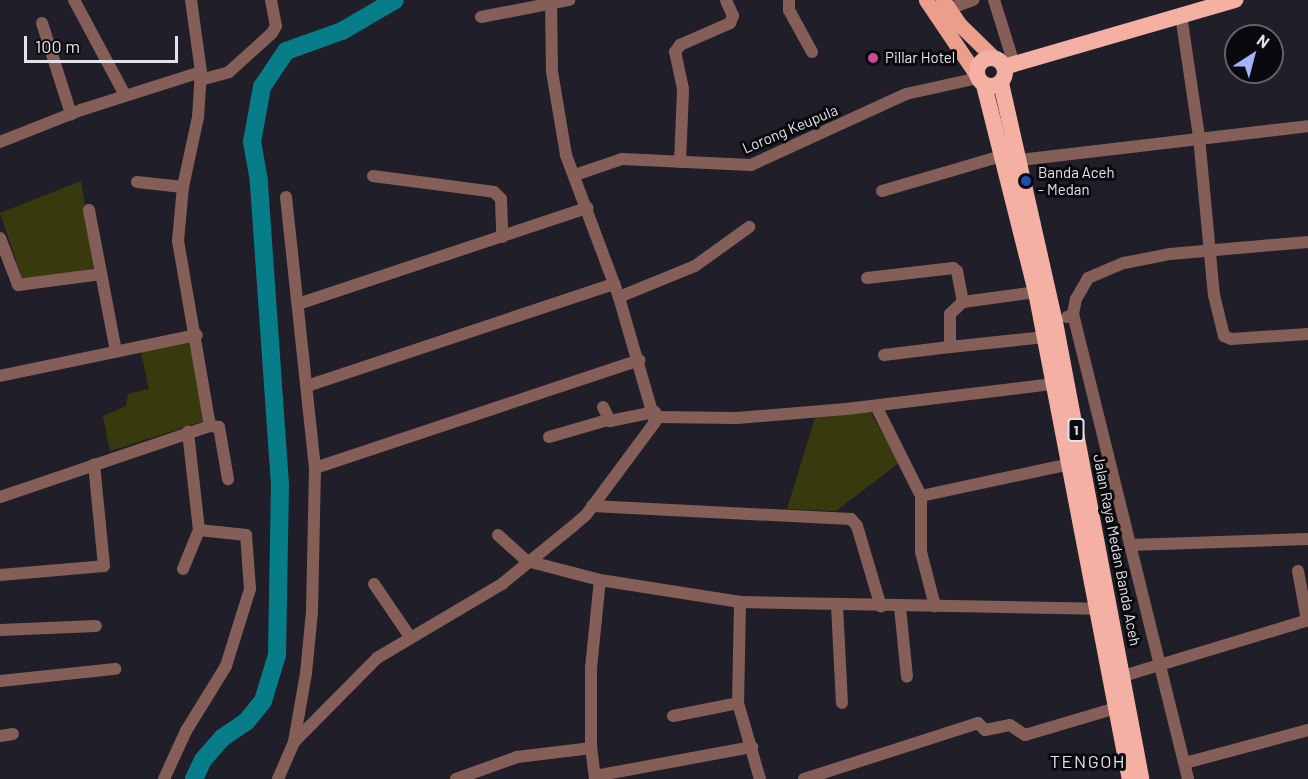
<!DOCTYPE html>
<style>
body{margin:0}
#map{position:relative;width:1308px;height:779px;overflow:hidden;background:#201f29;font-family:Barlow,sans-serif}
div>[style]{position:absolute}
.green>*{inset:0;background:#383a0e}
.river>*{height:18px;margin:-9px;padding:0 9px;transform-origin:9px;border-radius:9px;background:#067d89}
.minor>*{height:12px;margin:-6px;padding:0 6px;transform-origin:6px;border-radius:6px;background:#855f57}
.primary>*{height:15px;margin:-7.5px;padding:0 7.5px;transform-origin:7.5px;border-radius:7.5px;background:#ec9e8d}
.trunk>*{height:16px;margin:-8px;padding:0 8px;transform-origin:8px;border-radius:8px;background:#f4b0a2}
.trunk>.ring{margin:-8px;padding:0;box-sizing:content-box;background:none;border:16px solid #f4b0a2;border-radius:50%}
.dots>*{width:16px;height:16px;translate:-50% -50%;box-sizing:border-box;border:3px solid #0a0a0e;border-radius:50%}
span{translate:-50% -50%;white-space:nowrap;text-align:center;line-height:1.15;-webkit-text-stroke:6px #0a0a0e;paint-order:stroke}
.shield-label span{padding:2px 4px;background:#0a0a0e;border:2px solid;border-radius:4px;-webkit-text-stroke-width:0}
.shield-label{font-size:14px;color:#e3e3e9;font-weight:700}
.poi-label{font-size:15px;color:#e3e3e9}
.left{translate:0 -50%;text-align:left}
.street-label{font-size:15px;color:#e3e3e9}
.quarter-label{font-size:18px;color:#e3e3e9;letter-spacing:1.5px}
.north{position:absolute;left:1224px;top:24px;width:60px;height:60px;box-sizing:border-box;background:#0a0a0e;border:2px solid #616166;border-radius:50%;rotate:36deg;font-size:16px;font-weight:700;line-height:24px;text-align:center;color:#e3e3e9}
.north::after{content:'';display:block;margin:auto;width:21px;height:27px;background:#a4b2fc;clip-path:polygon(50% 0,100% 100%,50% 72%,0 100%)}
.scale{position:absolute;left:24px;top:36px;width:154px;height:27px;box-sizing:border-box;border:3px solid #e3e3e9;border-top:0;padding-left:8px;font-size:18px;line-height:21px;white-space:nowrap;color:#e3e3e9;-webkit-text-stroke:4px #0a0a0e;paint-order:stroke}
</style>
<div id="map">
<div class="green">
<i style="clip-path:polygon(81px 181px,95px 268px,23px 281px,0 213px)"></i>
<i style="clip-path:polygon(192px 340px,204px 421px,110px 451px,103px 416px,126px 406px,128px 394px,149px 389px,141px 352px)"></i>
<i style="clip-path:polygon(870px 411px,899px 463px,836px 511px,787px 509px,815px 418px)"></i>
</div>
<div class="river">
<i style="left:194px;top:779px;width:21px;rotate:-65deg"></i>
<i style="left:203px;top:760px;width:29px;rotate:-49deg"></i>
<i style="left:222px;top:738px;width:29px;rotate:-34deg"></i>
<i style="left:246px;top:722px;width:27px;rotate:-51deg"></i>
<i style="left:263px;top:701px;width:48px;rotate:-73.1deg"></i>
<i style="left:277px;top:655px;width:170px;rotate:-89deg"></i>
<i style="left:280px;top:485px;width:305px;rotate:-94deg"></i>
<i style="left:259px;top:181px;width:40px;rotate:-100deg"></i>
<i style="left:252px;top:142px;width:56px;rotate:-79.7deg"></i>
<i style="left:262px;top:87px;width:43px;rotate:-56.3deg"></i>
<i style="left:286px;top:51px;width:59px;rotate:-19.7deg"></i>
<i style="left:342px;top:31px;width:61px;rotate:-30.3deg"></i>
</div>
<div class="minor">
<i style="left:74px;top:0;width:108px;rotate:61.8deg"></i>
<i style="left:789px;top:0;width:10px;rotate:90deg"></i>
<i style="left:789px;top:10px;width:48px;rotate:61.3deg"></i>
<i style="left:994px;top:0;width:67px;rotate:72.6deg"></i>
<i style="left:948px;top:9px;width:27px;rotate:-20deg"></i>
<i style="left:1181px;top:15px;width:123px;rotate:81.6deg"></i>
<i style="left:1199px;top:137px;width:159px;rotate:84.6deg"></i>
<i style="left:1214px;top:295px;width:42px;rotate:76.3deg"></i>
<i style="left:1224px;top:336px;width:8px;rotate:23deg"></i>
<i style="left:1231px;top:339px;width:77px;rotate:-3.7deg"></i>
<i style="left:481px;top:17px;width:90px;rotate:-10.9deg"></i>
<i style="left:42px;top:23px;width:96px;rotate:72.3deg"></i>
<i style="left:200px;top:80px;width:30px;rotate:-15deg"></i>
<i style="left:229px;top:72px;width:58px;rotate:-42.2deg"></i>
<i style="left:272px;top:33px;width:8px;rotate:-60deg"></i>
<i style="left:276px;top:26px;width:26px;rotate:-101deg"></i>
<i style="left:0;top:142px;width:87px;rotate:-21.6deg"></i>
<i style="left:81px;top:110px;width:126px;rotate:-17.6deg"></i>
<i style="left:1020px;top:160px;width:290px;rotate:-6.7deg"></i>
<i style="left:680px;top:162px;width:73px;rotate:-87.6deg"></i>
<i style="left:683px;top:89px;width:38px;rotate:-102deg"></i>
<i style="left:675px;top:52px;width:9px;rotate:-54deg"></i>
<i style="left:680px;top:45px;width:55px;rotate:-23.7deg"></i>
<i style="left:730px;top:23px;width:8px;rotate:-67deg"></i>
<i style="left:733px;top:16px;width:17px;rotate:-114deg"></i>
<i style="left:575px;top:175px;width:50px;rotate:-18.8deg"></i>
<i style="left:622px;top:159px;width:129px;rotate:2.7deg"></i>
<i style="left:751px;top:165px;width:170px;rotate:-24.6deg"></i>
<i style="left:906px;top:94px;width:74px;rotate:-12.5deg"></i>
<i style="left:373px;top:176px;width:122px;rotate:7.5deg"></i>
<i style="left:494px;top:192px;width:10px;rotate:45deg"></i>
<i style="left:501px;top:199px;width:38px;rotate:88deg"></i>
<i style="left:137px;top:182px;width:46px;rotate:6.2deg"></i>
<i style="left:882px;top:191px;width:128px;rotate:-16.3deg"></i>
<i style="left:286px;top:197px;width:273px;rotate:83.9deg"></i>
<i style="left:315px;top:468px;width:342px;rotate:-18.4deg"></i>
<i style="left:89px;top:210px;width:144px;rotate:79.2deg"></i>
<i style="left:0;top:238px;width:50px;rotate:69deg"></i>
<i style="left:18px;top:285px;width:84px;rotate:-7.5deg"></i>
<i style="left:867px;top:278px;width:87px;rotate:-6.6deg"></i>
<i style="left:953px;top:268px;width:5px;rotate:37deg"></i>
<i style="left:957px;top:271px;width:32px;rotate:79deg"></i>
<i style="left:963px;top:302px;width:74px;rotate:-7.8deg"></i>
<i style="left:619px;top:297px;width:82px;rotate:-22.2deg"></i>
<i style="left:695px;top:266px;width:67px;rotate:-35.8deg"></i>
<i style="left:298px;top:304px;width:305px;rotate:-18.4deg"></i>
<i style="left:1073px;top:314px;width:479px;rotate:76.1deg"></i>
<i style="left:1067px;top:317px;width:7px;rotate:-27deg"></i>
<i style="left:1073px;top:314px;width:15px;rotate:-79deg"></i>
<i style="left:1076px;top:299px;width:24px;rotate:-60deg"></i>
<i style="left:1088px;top:278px;width:39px;rotate:-23deg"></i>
<i style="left:1124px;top:263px;width:47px;rotate:-11.1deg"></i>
<i style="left:1170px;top:254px;width:139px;rotate:-5deg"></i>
<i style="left:950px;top:347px;width:96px;rotate:-6deg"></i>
<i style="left:884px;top:355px;width:66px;rotate:-6.9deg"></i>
<i style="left:950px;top:347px;width:33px;rotate:-90deg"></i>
<i style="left:950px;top:314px;width:18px;rotate:-43deg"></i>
<i style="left:0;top:376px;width:201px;rotate:-11.8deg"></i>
<i style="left:307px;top:386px;width:324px;rotate:-18.4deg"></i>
<i style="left:876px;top:406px;width:101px;rotate:63.4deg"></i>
<i style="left:921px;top:496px;width:152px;rotate:-12.1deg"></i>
<i style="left:603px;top:407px;width:16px;rotate:63deg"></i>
<i style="left:610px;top:421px;width:46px;rotate:-11.3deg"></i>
<i style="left:656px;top:417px;width:81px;rotate:0.7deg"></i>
<i style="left:737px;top:418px;width:109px;rotate:-4.7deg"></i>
<i style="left:846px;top:409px;width:209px;rotate:-6.9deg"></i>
<i style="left:210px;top:426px;width:9px;rotate:6deg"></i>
<i style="left:219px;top:427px;width:53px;rotate:80.2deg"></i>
<i style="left:549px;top:437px;width:61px;rotate:-16.1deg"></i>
<i style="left:921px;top:496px;width:56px;rotate:90deg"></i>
<i style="left:921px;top:552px;width:56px;rotate:75.5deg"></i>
<i style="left:0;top:497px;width:222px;rotate:-18.7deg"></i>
<i style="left:210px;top:426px;width:188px;rotate:-99.8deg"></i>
<i style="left:178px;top:241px;width:54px;rotate:-84.7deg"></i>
<i style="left:183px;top:187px;width:72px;rotate:-77.9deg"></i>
<i style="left:198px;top:117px;width:45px;rotate:-86.2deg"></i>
<i style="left:201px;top:72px;width:73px;rotate:-97.9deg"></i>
<i style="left:592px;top:506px;width:259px;rotate:2.9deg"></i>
<i style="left:851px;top:519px;width:9px;rotate:49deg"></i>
<i style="left:857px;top:526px;width:84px;rotate:73.5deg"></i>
<i style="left:498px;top:535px;width:39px;rotate:42deg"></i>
<i style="left:527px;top:561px;width:75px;rotate:14.6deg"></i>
<i style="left:600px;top:580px;width:142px;rotate:8.9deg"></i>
<i style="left:740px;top:602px;width:357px;rotate:1.1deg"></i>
<i style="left:1130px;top:545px;width:178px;rotate:-1.9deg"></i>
<i style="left:183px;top:569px;width:42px;rotate:-67.7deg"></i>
<i style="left:199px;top:530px;width:99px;rotate:-96.4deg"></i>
<i style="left:1298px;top:571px;width:50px;rotate:79.6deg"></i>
<i style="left:0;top:575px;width:104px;rotate:-4.9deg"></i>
<i style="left:104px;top:566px;width:102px;rotate:-95.6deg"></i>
<i style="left:374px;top:584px;width:64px;rotate:55.8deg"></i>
<i style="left:740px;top:602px;width:101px;rotate:91.1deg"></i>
<i style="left:738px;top:703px;width:79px;rotate:73.9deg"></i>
<i style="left:837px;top:605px;width:98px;rotate:87.1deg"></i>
<i style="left:900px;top:607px;width:70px;rotate:84.3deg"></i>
<i style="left:0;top:630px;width:96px;rotate:-2.4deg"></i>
<i style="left:1123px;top:676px;width:193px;rotate:-16.8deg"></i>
<i style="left:0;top:681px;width:116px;rotate:-6deg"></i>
<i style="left:673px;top:716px;width:66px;rotate:-11.3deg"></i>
<i style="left:0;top:736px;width:13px;rotate:-9deg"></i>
<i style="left:294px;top:742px;width:118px;rotate:-45.3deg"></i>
<i style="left:377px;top:658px;width:145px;rotate:-30.6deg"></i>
<i style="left:502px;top:584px;width:90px;rotate:-39.2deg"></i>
<i style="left:572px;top:527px;width:18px;rotate:-41deg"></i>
<i style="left:586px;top:515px;width:116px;rotate:-53.4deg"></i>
<i style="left:655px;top:422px;width:130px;rotate:-106.1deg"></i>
<i style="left:619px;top:297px;width:152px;rotate:-110.5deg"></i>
<i style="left:566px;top:155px;width:85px;rotate:-99.5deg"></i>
<i style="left:552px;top:71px;width:71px;rotate:-90.8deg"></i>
<i style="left:1185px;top:763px;width:127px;rotate:-15deg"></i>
<i style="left:595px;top:776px;width:160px;rotate:-10.5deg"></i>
<i style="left:164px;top:779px;width:53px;rotate:-65.4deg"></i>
<i style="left:186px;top:731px;width:76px;rotate:-58.4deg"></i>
<i style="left:226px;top:666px;width:81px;rotate:-72.7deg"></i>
<i style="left:250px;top:589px;width:54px;rotate:-94.2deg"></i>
<i style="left:246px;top:535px;width:47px;rotate:-173.9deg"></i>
<i style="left:278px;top:779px;width:40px;rotate:-66.6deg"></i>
<i style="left:294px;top:742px;width:70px;rotate:-80.1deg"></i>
<i style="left:306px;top:673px;width:61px;rotate:-84.4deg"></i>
<i style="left:312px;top:612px;width:144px;rotate:-88.8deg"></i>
<i style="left:456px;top:779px;width:65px;rotate:-19.8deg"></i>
<i style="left:517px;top:757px;width:75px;rotate:-6.9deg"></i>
<i style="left:595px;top:779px;width:31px;rotate:-97deg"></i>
<i style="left:591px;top:748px;width:80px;rotate:-90deg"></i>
<i style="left:591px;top:668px;width:88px;rotate:-84.2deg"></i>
<i style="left:804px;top:779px;width:183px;rotate:-17.8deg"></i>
<i style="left:978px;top:723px;width:10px;rotate:45deg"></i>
<i style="left:985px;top:730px;width:25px;rotate:-11deg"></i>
<i style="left:1010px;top:725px;width:18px;rotate:34deg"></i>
<i style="left:1025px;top:735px;width:95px;rotate:-16.5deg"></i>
</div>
<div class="primary">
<i style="left:926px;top:0;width:89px;rotate:56deg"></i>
<i style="left:943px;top:0;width:29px;rotate:56deg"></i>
<i style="left:959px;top:24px;width:49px;rotate:44.2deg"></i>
</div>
<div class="trunk">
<i class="ring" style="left:977px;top:58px;width:12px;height:12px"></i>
<i style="left:1004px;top:67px;width:241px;rotate:-16.2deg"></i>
<i style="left:1001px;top:83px;width:245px;rotate:77.3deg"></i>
<i style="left:1055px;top:322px;width:465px;rotate:79.3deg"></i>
<i style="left:984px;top:85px;width:213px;rotate:75.9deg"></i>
<i style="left:1036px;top:292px;width:495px;rotate:79.1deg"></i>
</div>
<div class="dots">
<i style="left:873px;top:58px;background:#d1479c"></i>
<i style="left:1026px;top:181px;background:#1a4fb4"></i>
</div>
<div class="shield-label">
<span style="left:1076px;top:430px">1</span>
</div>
<div class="poi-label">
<span class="left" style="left:885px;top:58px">Pillar Hotel</span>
<span class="left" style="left:1038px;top:181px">Banda Aceh<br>- Medan</span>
</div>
<div class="street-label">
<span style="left:790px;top:129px;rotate:-23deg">Lorong Keupula</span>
<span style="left:1117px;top:550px;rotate:79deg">Jalan Raya Medan Banda Aceh</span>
</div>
<div class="quarter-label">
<span style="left:1088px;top:761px">TENGOH</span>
</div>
<div class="north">N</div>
<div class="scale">100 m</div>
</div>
